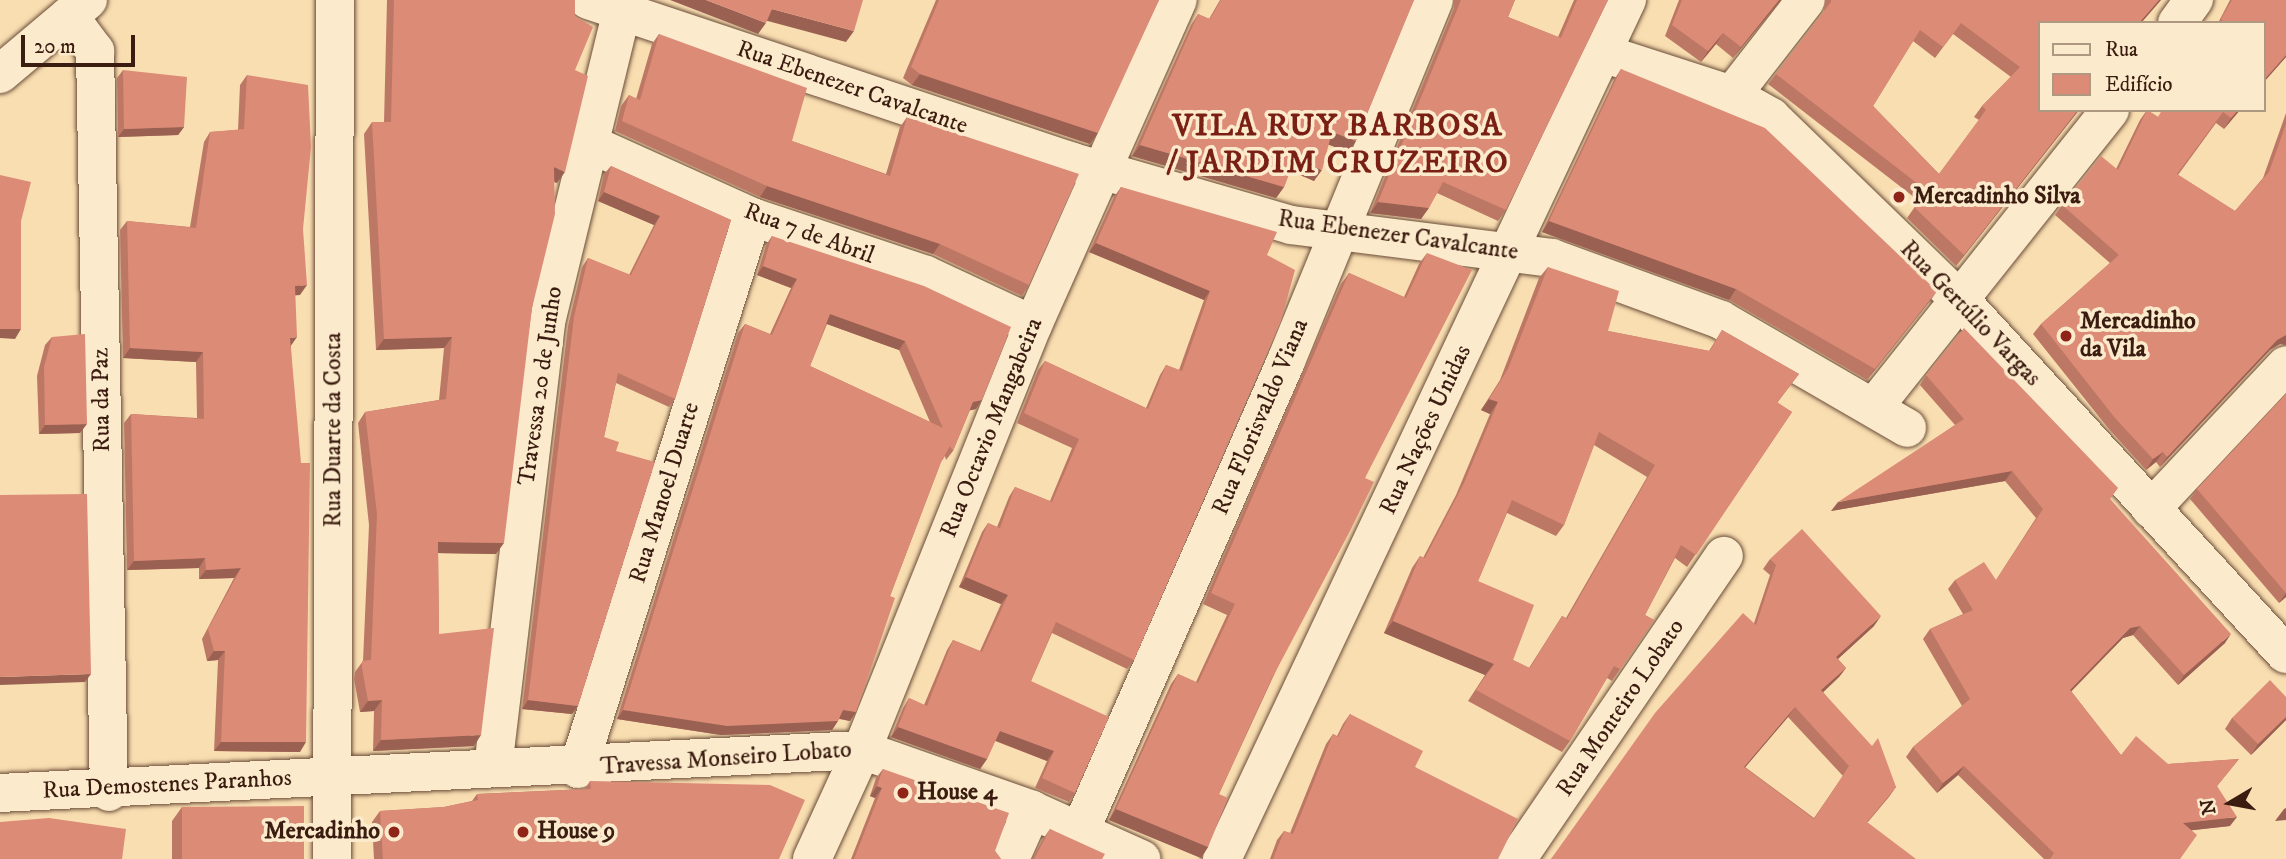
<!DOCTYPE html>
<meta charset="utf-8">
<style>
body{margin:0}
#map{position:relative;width:2286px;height:859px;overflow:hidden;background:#f9deb1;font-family:"IM FELL DW Pica",serif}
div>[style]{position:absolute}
.roads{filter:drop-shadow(0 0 2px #6a4c38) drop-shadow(0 0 2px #6a4c38)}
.minor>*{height:38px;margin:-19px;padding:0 19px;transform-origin:19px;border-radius:19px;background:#fbeacc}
.secondary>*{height:38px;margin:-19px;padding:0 19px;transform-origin:19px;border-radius:19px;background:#fbeacc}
.wall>*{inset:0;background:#bd7865}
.shaded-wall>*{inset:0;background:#9a6153}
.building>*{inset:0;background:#dc8b76}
.dots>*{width:19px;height:19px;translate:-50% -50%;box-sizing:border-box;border:4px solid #fbeacc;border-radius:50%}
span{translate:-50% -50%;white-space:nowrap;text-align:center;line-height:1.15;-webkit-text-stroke:7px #fbeacc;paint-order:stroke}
.street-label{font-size:24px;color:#3b1c10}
.poi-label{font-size:24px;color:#3b1c10;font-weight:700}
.left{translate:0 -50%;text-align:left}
.right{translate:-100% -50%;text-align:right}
.district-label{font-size:32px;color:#7a1f14;font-weight:700;letter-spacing:2px}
.legend{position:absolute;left:2038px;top:21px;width:228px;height:91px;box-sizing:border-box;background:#fbeacc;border:2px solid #ae9881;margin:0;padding:9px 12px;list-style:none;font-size:21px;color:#3b1c10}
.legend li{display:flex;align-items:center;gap:14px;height:35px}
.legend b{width:35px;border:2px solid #ae9881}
.north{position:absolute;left:2195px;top:768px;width:70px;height:70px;-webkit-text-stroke:5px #fbeacc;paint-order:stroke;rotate:260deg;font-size:19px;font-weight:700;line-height:28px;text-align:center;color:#3b1c10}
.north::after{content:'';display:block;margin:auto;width:24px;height:32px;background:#3b1c10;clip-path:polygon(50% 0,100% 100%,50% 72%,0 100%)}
.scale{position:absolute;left:21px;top:35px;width:114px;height:32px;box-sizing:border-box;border:4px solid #3b1c10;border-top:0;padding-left:9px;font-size:21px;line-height:24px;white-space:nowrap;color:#3b1c10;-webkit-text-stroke:5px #fbeacc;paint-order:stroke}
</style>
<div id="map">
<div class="roads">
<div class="minor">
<i style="left:588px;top:0;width:511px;rotate:18.47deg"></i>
<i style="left:1073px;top:162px;width:227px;rotate:16.1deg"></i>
<i style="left:1291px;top:225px;width:263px;rotate:7.2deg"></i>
<i style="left:1552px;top:258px;width:180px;rotate:20.1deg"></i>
<i style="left:1721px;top:320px;width:215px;rotate:30.1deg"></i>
<i style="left:69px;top:16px;width:44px;rotate:53.4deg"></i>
<i style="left:95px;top:51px;width:741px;rotate:88.92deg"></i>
<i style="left:2177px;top:23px;width:29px;rotate:-54deg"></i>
<i style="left:1599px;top:52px;width:140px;rotate:17.9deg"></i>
<i style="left:1732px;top:95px;width:45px;rotate:29.4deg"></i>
<i style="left:1771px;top:117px;width:266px;rotate:44.1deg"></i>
<i style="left:1962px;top:302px;width:478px;rotate:47.4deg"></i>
<i style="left:0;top:74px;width:115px;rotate:-40.1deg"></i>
<i style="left:1732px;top:95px;width:120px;rotate:-52.1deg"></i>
<i style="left:586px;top:142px;width:182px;rotate:24.3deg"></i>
<i style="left:752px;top:217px;width:183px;rotate:18.4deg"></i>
<i style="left:926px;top:275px;width:118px;rotate:25deg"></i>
<i style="left:1874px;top:407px;width:379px;rotate:-51.5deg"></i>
<i style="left:2151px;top:509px;width:197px;rotate:-46.8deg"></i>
<i style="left:493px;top:768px;width:449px;rotate:-83.2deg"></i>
<i style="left:546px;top:322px;width:321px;rotate:-76.3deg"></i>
<i style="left:578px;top:769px;width:579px;rotate:-72.5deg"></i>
<i style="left:0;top:793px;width:863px;rotate:-2.86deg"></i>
<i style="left:862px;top:750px;width:180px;rotate:19.4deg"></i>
<i style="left:1032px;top:810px;width:120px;rotate:24.2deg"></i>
<i style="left:1080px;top:831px;width:513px;rotate:-66.33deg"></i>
<i style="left:1286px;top:361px;width:390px;rotate:-67.7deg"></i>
<i style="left:812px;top:859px;width:120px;rotate:-65.4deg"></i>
<i style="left:862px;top:750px;width:458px;rotate:-68.1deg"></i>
<i style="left:1033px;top:325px;width:356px;rotate:-66deg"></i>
<i style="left:1010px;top:859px;width:54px;rotate:-65.8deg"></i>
<i style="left:1222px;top:859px;width:950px;rotate:-64.76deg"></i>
<i style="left:1517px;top:859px;width:367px;rotate:-55.7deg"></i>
</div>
<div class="secondary">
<i style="left:332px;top:859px;width:859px;rotate:-89.8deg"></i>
</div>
</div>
<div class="wall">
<i style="clip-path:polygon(387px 0,575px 0,575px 70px,557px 183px,554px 182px,532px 308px,496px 554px,438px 553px,439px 634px,474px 746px,373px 751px,374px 711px,360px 712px,354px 679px,355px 672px,363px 661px,369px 525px,358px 423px,365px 412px,439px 400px,444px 348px,376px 350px,364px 134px,372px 122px,384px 122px)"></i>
<i style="clip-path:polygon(936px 0,1159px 0,1090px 144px,912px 85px,903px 78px)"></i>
<i style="clip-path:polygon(1220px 0,1414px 0,1348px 152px,1328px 144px,1314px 181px,1290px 171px,1284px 187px,1276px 198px,1132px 156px,1191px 25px,1198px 14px,1209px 19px)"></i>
<i style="clip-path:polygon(1453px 0,1515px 0,1508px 17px,1558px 37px,1574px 0,1608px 0,1506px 210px,1498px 221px,1437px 193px,1421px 219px,1370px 213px,1454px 8px)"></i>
<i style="clip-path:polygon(1679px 0,1781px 0,1733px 58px,1716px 44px,1701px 62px,1665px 36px)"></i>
<i style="clip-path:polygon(evenodd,1825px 0,2161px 0,2141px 23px,2039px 23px,2079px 110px,1956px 266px,1907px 218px,1919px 201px,1768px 84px,1824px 12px,1825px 0,1953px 34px,2011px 77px,1982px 106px,1974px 117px,1979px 120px,1939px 174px,1873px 106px,1913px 41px,1935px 58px,1953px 34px)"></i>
<i style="clip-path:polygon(2230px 0,2286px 0,2286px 57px,2263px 83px,2263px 23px,2218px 23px)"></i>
<i style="clip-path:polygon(659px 34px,792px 141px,886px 174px,900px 127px,907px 117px,1029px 285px,1022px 296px,933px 254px,760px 197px,615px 131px,621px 106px,629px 95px,636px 99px,652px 44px)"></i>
<i style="clip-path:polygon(1621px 69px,1937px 291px,1867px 380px,1729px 300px,1542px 232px,1614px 80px)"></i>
<i style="clip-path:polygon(123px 70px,184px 127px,178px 135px,118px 137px,117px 78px)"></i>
<i style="clip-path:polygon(247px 75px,303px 229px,300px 295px,295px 295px,291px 346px,300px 752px,214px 751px,218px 660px,207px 661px,202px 639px,234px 578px,199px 579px,199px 568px,127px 570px,124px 423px,131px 414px,197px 418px,196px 362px,123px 358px,120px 230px,127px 221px,190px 227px,204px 142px,210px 132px,238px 130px,240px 85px)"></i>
<i style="clip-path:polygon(2147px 110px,2158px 117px,2240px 110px,2224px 129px,2216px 123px,2178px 175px,2235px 211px,2263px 178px,2286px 113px,2286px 345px,2280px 344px,2270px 350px,2160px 467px,2156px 462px,2146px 470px,2108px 428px,2033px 334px,2041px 324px,2110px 263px,2055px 215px,2062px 205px,2116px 169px,2140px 120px)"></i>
<i style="clip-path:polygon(611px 166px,731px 220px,675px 399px,669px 407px,616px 383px,604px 437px,616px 451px,578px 706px,572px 714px,522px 709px,568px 326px,582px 267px,588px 258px,629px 275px,654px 225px,598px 201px,604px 174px)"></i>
<i style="clip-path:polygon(1121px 187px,1267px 255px,1134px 660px,1127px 669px,1052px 633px,1031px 681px,1075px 793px,1069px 802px,1035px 788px,1047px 761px,995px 741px,987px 759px,980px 769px,891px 737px,903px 708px,909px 698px,924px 705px,947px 650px,953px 640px,980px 651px,1001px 604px,959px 587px,982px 532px,988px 523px,997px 527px,1009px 497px,1015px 487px,1050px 501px,1072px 448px,1017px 423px,1038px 370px,1045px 361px,1146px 408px,1160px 375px,1166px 365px,1179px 370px,1204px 300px,1089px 252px,1114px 197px)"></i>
<i style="clip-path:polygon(evenodd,772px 236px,982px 400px,976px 409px,970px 410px,953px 451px,946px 460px,945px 456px,941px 462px,890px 596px,856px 712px,850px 721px,839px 719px,832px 730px,721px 735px,617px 719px,738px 333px,745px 324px,770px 334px,791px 288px,757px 275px,766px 245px,772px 236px,827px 324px,899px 350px,930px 422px,810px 366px,827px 324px)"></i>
<i style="clip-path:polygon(1427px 253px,1365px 478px,1219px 794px,1208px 847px,1201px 858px,1109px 820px,1171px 684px,1178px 674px,1196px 682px,1227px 615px,1203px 604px,1341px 284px,1349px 273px,1404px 297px,1419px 264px)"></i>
<i style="clip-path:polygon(evenodd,1548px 267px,1608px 331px,1709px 351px,1722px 330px,1799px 374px,1777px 403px,1792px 412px,1687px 567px,1675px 558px,1645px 615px,1654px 620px,1612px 681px,1607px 678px,1570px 741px,1562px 752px,1468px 701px,1485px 675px,1384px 633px,1412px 568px,1420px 556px,1423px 558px,1456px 495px,1490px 414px,1481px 410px,1500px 380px,1539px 278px,1548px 267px,1594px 445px,1647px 477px,1566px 618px,1562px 616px,1529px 668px,1513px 660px,1478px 581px,1507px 513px,1556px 536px,1564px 525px,1594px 445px)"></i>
<i style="clip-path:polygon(52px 337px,80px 433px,39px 434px,37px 376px,45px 345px)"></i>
<i style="clip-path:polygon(1926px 375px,2110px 499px,2225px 643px,2178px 685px,2133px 635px,2123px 638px,2071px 691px,2121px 755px,2168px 764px,2239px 759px,2217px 786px,2230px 826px,2192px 830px,2180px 859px,2044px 859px,1958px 775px,1937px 793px,1906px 757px,1913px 747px,1962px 706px,1923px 639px,1930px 629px,1963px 614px,1948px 589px,1955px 580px,1996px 580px,2036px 518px,2005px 481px,1831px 511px,1955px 425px,1920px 385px)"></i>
<i style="clip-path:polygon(2286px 394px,2286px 597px,2279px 603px,2190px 499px,2197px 489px)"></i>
<i style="clip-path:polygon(evenodd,1770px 559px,1874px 626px,1838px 659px,1846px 668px,1839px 677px,1823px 692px,1896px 787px,1889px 797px,1868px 822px,1551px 859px,1754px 623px,1770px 575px,1763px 569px,1770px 559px,1788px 717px,1843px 776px,1814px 818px,1745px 767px,1788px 717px)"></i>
<i style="clip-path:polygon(2286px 697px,2286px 720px,2251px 755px,2225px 729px,2232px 718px)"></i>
<i style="clip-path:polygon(1350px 714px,1415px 767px,1498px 859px,1270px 859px,1277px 840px,1284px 831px,1290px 833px,1326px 744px,1333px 734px,1337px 736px,1343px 724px)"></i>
<i style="clip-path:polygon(883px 769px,995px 851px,1001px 859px,851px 859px,875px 798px,870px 796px,876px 778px)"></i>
<i style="clip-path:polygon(590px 781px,779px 859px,374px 859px,372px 822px,380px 811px,444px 807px,472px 801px,477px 794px,585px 789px)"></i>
<i style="clip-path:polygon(182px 807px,304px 859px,172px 859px,172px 821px)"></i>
<i style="clip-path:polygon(1050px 829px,1102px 859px,1032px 859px,1043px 839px)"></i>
</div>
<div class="shaded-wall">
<i style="clip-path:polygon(670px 0,706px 0,766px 23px,758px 34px)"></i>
<i style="clip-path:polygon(1779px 0,1781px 0,1733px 58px,1741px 47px)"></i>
<i style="clip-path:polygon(2159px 0,2161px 0,2141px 23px,2139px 23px)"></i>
<i style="clip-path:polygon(772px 9px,854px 31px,846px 42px,764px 20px)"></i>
<i style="clip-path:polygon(1723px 33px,1716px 44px,1701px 62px,1708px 51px)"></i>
<i style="clip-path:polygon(2286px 55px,2286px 57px,2263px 83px,2263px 81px)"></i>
<i style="clip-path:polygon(920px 74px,1098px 133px,1090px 144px,912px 85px)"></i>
<i style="clip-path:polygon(2078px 110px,2079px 110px,1956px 266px,1964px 255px)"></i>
<i style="clip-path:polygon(2238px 110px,2240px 110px,2224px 129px,2231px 118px)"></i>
<i style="clip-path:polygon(184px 127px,178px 135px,118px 137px,124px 129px)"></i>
<i style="clip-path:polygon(1332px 132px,1356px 141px,1348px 152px,1324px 143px)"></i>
<i style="clip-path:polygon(1140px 145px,1284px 187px,1276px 198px,1132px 156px)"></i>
<i style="clip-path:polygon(1295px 158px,1322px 170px,1314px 181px,1287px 169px)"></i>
<i style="clip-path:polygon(554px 167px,565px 172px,557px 183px,546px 178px)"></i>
<i style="clip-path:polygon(767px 186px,940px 244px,933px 254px,760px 197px)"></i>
<i style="clip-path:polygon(604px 192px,660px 216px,654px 225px,598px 201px)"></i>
<i style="clip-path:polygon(1378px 202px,1429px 208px,1421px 219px,1370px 213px)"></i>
<i style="clip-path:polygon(1549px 221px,1736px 289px,1729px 300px,1542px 232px)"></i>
<i style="clip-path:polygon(1096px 243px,1210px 291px,1204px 300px,1089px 252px)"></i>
<i style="clip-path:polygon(763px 266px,797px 279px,791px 288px,757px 275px)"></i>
<i style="clip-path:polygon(307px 285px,300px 295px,288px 296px,295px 286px)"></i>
<i style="clip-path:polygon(1937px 291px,1930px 301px,1867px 380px,1875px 369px)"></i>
<i style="clip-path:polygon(830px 314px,905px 341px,899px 350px,824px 323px)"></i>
<i style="clip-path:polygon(0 329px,21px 329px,15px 339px,0 338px)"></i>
<i style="clip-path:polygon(2286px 335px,2286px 345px,2280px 344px,2270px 350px,2160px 467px,2167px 457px,2277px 340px)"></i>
<i style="clip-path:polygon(297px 337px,290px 347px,290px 338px)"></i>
<i style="clip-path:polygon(452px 337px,444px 348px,376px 350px,384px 339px)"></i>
<i style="clip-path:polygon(130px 348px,203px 352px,196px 362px,123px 358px)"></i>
<i style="clip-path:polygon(1489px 399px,1498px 402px,1490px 414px,1481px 410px)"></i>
<i style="clip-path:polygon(982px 400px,976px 409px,967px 411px,973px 402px)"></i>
<i style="clip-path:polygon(87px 424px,80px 433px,39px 434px,45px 425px)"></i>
<i style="clip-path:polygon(2163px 452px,2156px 462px,2146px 470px,2153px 459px)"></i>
<i style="clip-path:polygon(2012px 471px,2005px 481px,1831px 511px,1838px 502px)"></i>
<i style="clip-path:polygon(438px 542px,504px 543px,496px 554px,430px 553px)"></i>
<i style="clip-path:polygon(205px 558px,199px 568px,127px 570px,134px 561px)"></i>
<i style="clip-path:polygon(241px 568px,234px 578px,199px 579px,206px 570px)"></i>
<i style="clip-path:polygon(966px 577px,1008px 595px,1001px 604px,959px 587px)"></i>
<i style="clip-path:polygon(2286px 593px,2286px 597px,2279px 603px)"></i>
<i style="clip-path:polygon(1881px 616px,1874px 626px,1829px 667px,1836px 657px)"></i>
<i style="clip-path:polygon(1393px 621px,1494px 664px,1485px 675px,1384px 633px)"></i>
<i style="clip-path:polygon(2140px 626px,2133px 635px,2123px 638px,2064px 699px,2070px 690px,2130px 628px)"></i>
<i style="clip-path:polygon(2231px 634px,2225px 643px,2178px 685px,2184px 675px)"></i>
<i style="clip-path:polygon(214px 651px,225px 651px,218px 660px,207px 661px)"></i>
<i style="clip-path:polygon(1846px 668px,1839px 677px,1815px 700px,1821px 690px)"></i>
<i style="clip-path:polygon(91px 674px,85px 682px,0 685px,0 677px)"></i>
<i style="clip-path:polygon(382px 700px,374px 711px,360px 712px,368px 701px)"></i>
<i style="clip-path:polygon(528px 700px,578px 706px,572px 714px,522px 709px)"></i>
<i style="clip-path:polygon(1795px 707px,1788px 717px,1737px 777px,1744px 767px)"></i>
<i style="clip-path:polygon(623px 710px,838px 721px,832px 730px,721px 735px,617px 719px)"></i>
<i style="clip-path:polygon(843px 710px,856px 712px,850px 721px,837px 718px)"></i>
<i style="clip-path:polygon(2286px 717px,2286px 720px,2251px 755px,2258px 744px)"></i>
<i style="clip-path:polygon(898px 727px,987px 759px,980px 769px,891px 737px)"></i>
<i style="clip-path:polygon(1000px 731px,1054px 751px,1047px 761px,994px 740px)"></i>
<i style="clip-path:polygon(481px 735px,474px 746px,373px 751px,381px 740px)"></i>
<i style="clip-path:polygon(221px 742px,306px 742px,300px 752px,214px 751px)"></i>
<i style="clip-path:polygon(1964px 766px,1958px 775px,1937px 793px,1943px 783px)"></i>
<i style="clip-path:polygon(877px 786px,882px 788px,875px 798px,870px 796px)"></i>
<i style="clip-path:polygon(2286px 808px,2286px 820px,2275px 821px,2284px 809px)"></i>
<i style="clip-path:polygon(1116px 809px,1208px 847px,1201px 858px,1109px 820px)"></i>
<i style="clip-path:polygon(2237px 817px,2230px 826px,2177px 832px,2183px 823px)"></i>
</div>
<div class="building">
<i style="clip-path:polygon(394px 0,575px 0,575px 16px,593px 27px,575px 70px,588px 76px,565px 172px,554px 167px,555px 214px,532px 308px,504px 543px,438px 542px,439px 634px,494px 628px,481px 735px,381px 740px,382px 700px,368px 701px,362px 668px,362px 661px,371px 660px,377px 514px,365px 412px,446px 399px,452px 337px,384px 339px,372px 122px,391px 122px)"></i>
<i style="clip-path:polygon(706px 0,863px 0,854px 31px,772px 9px,766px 23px)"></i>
<i style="clip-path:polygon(939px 0,1159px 0,1098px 133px,920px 74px,911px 67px)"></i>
<i style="clip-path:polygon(1221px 0,1414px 0,1356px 141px,1332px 132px,1322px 170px,1295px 158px,1284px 187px,1140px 145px,1198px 14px,1210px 19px)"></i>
<i style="clip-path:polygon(1461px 0,1515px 0,1508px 17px,1561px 38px,1577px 0,1608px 0,1506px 210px,1443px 182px,1429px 208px,1378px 202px)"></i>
<i style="clip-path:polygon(1682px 0,1779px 0,1741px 47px,1723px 33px,1708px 51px,1672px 25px)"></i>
<i style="clip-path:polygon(evenodd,1831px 0,2159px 0,2139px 23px,2039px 23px,2039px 110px,2078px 110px,1964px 255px,1914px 207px,1927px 191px,1776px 74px,1831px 2px,1831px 0,1961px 23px,2020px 67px,1982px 106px,1986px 110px,1939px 174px,1873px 106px,1920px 30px,1943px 47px,1961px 23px)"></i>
<i style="clip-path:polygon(2232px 0,2286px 0,2286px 55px,2263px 81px,2263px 23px,2225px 23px,2221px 19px)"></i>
<i style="clip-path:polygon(659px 34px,807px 88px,792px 141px,890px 176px,907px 117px,1079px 174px,1029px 285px,940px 244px,767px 186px,622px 121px,629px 95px,640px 100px)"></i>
<i style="clip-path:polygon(1621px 69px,1765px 128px,1937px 291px,1875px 369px,1736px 289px,1549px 221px)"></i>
<i style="clip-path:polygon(123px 70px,187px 77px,184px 127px,124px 129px)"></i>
<i style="clip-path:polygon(247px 75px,308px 85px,311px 147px,303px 229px,307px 285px,295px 286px,297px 337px,290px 338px,301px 463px,310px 463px,306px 742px,221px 742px,225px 651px,214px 651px,208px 629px,241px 568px,206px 570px,205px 558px,134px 561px,131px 414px,204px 419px,203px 352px,130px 348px,127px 221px,196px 228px,210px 132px,244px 129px)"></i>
<i style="clip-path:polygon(2147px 110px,2158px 117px,2162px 110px,2238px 110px,2231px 118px,2223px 112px,2177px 174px,2235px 211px,2269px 172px,2286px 124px,2286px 335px,2277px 340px,2167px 457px,2163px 452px,2153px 459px,2115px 418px,2041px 324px,2119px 255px,2062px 205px,2101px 156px,2118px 170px)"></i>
<i style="clip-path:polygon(611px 166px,731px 220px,675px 399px,618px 373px,604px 437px,619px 442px,616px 451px,655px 462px,578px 706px,528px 700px,574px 317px,588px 258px,631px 275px,660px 216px,604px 192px)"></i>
<i style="clip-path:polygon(0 175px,31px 182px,21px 221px,21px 329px,0 329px)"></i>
<i style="clip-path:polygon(1121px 187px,1277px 232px,1267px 255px,1295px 270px,1281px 321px,1134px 660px,1056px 622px,1031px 681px,1109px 717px,1075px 793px,1042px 778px,1054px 751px,1000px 731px,987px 759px,898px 727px,909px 698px,927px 706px,953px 640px,982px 652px,1008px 595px,966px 577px,988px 523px,1000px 528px,1015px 487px,1052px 502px,1079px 439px,1024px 413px,1045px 361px,1148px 409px,1166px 365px,1182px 371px,1210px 291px,1096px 243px)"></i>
<i style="clip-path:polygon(evenodd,772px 236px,924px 286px,1011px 327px,982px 400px,973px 402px,953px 451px,950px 446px,941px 462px,890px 596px,895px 598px,856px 712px,843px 710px,838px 721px,727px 726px,623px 710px,745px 324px,772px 335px,797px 279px,763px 266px,772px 236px,830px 314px,905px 341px,943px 428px,810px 366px,830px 314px)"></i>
<i style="clip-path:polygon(1427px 253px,1472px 270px,1365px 478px,1374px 482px,1350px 531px,1269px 684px,1219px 794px,1228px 798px,1208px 847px,1116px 809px,1178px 674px,1198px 683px,1235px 604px,1211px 593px,1349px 273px,1406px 298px)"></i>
<i style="clip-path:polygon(evenodd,1548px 267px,1619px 291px,1608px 331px,1710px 351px,1722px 330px,1799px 374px,1777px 402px,1792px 412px,1696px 555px,1681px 545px,1645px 615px,1654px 620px,1620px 669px,1614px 666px,1570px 741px,1476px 690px,1494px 664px,1393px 621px,1420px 556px,1425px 558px,1464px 483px,1498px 402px,1489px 399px,1508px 369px,1548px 267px,1599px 432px,1655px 465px,1567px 619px,1562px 616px,1530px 668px,1513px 660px,1534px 605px,1478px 581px,1512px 500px,1564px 525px,1599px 432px)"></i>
<i style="clip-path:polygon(1964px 328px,2118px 488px,2110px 499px,2231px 634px,2184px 675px,2140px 626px,2130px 628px,2070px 690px,2121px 755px,2136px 736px,2168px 764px,2239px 759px,2217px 786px,2237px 817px,2183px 823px,2197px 835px,2180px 859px,2050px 859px,2054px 853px,1964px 766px,1943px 783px,1913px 747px,1970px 699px,1930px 629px,1973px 610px,1955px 580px,1984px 562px,1996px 580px,2043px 509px,2012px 471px,1838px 502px,1964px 419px,1926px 375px)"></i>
<i style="clip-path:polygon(85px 334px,87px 424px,45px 425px,44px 367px,52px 337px)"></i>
<i style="clip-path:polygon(2286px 394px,2286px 593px,2197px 489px)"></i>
<i style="clip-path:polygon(87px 494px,91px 674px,0 677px,0 495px)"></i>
<i style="clip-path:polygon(evenodd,1802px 529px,1881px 616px,1836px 657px,1846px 668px,1821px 690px,1872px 746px,1878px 738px,1896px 787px,1867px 822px,1916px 859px,1551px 859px,1655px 713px,1743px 613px,1756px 625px,1776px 565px,1770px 559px,1802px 529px,1795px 707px,1849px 766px,1814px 819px,1744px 767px,1795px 707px)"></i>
<i style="clip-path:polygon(2270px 680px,2286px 697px,2286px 717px,2258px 744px,2232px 718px)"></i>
<i style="clip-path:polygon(1350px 714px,1423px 751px,1415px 767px,1518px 819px,1498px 859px,1273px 859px,1284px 831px,1293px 834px,1333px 734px,1338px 737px)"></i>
<i style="clip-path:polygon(883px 769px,1009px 813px,995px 851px,1001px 859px,854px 859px,882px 788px,877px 786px)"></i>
<i style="clip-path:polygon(590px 781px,770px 785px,805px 800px,779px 859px,383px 859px,380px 811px,444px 807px,478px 800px,477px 794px,591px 789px)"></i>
<i style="clip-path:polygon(304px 806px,304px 859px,182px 859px,182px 807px)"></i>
<i style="clip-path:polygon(49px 818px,126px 829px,122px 859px,0 859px,0 822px)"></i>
<i style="clip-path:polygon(1050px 829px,1105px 854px,1102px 859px,1034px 859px)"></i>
</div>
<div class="dots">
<i style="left:1899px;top:197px;background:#8f2418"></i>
<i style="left:2066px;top:336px;background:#8f2418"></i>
<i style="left:903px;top:793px;background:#8f2418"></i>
<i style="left:394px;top:832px;background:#8f2418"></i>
<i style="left:523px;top:832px;background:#8f2418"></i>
</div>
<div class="street-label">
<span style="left:852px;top:88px;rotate:19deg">Rua Ebenezer Cavalcante</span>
<span style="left:809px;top:234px;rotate:20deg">Rua 7 de Abril</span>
<span style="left:1398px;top:236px;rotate:8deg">Rua Ebenezer Cavalcante</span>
<span style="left:1970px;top:314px;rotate:46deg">Rua Gertúlio Vargas</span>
<span style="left:541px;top:386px;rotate:-82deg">Travessa 20 de Junho</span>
<span style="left:102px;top:400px;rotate:-91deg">Rua da Paz</span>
<span style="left:1261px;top:417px;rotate:-67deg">Rua Florisvaldo Viana</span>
<span style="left:992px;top:428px;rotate:-68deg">Rua Octavio Mangabeira</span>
<span style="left:334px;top:430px;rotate:-90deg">Rua Duarte da Costa</span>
<span style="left:1426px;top:430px;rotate:-65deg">Rua Nações Unidas</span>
<span style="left:665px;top:493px;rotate:-73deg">Rua Manoel Duarte</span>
<span style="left:1621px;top:708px;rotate:-56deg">Rua Monteiro Lobato</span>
<span style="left:726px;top:759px;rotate:-4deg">Travessa Monseiro Lobato</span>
<span style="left:167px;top:785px;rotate:-3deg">Rua Demostenes Paranhos</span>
</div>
<div class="poi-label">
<span class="left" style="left:1913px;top:197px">Mercadinho Silva</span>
<span class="left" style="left:2080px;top:336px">Mercadinho<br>da Vila</span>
<span class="left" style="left:917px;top:793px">House 4</span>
<span class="right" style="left:380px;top:832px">Mercadinho</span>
<span class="left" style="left:537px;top:832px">House 9</span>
</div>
<div class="district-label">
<span style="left:1338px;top:145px">VILA RUY BARBOSA<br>/ JARDIM CRUZEIRO</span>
</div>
<ul class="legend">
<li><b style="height:9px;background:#fbeacc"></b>Rua</li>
<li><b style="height:19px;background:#dc8b76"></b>Edifício</li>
</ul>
<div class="north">N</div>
<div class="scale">20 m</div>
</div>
